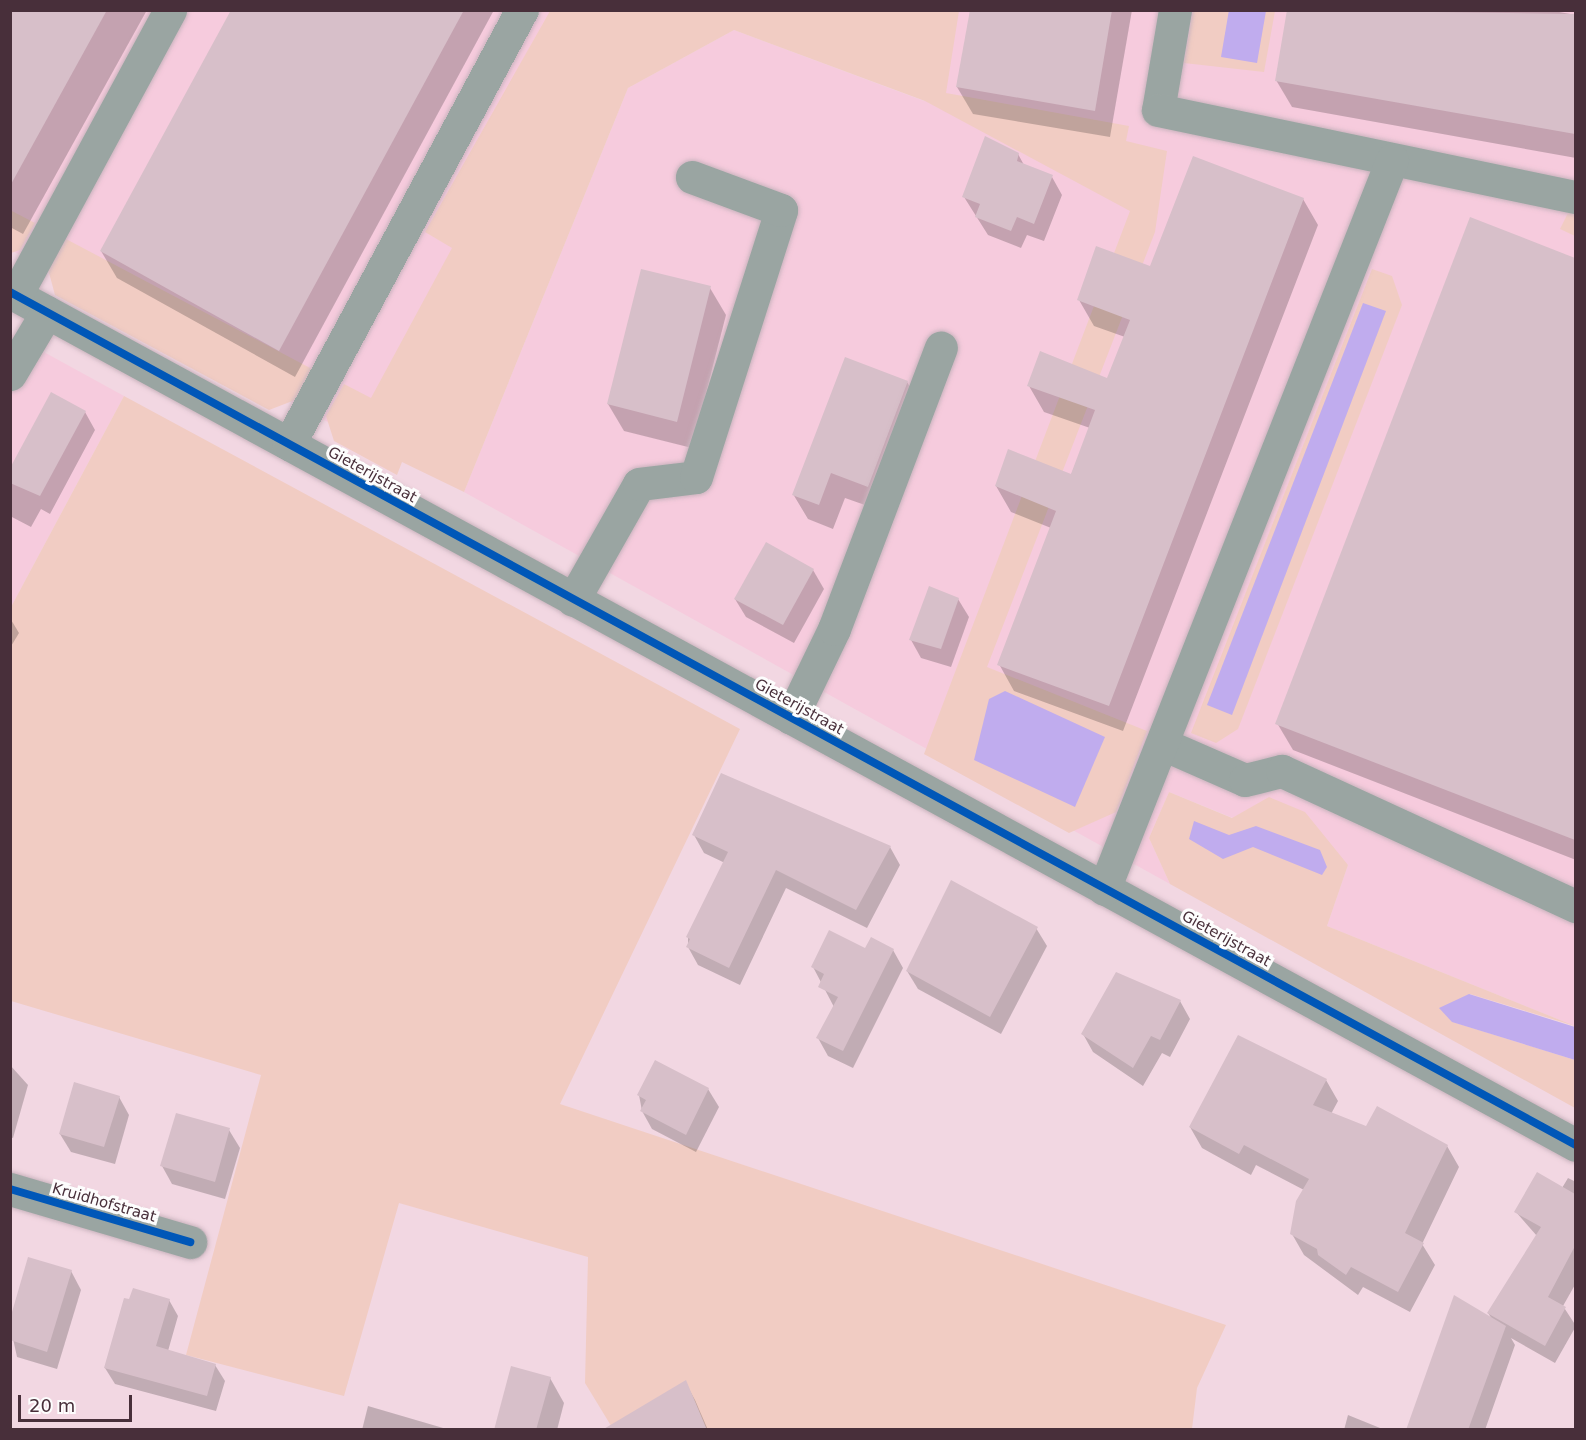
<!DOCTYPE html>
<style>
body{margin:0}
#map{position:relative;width:1586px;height:1440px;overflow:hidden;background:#f2d7e2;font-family:"DejaVu Sans",sans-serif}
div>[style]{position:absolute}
.built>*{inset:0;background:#f6cbdd}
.green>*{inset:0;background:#f1ccc3}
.water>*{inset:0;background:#c0acee}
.shadow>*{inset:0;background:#0003}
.building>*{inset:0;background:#d7bfc9}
.roads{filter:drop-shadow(0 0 2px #cab4be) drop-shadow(0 0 2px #cab4be)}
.minor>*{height:33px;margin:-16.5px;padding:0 16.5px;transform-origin:16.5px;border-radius:16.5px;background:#9aa5a2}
.cycleway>*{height:8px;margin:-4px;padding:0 4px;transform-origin:4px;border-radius:4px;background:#0057b8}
span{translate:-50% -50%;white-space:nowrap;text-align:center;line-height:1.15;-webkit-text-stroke:6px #fdfdfd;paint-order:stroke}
.street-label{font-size:15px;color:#482f3a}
.frame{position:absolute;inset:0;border:12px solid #482f3a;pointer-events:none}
.scale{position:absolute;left:18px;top:1395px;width:114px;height:27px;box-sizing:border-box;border:3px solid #482f3a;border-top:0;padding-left:8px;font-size:18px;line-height:21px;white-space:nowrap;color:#482f3a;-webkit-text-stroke:4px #fdfdfd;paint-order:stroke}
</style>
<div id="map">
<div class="built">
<i style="clip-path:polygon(10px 11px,572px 11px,401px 462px,11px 250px)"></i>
<i style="clip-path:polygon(954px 11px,1575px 11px,1575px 1026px,1327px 926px,1348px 865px,1269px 798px,1233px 818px,1169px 792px,1149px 838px,1170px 884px,464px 492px,628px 88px,734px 30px,924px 101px)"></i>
<i style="clip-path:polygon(11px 334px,124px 396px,11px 607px)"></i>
</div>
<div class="green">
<i style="clip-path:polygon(550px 11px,959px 11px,946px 93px,1129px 126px,1126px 141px,1167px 151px,1155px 232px,987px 667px,1147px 731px,1116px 812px,1069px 833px,924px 754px,1130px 211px,925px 101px,734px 30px,628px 88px,464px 492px,402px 462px,397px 475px,334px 441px,326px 416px,344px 384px,371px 398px,452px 248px,425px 232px)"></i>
<i style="clip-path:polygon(1193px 11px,1275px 11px,1264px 72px,1184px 63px)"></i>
<i style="clip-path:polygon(10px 210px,35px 223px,20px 250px,11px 253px)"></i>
<i style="clip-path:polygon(1568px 213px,1575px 214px,1575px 236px,1560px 229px)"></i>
<i style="clip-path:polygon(66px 239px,312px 369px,295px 400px,269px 410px,55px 295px,48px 269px)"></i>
<i style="clip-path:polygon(1372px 269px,1392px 276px,1402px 305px,1238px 729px,1216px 743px,1191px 733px)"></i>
<i style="clip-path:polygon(124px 396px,740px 729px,560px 1104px,1226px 1325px,1197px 1388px,1192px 1429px,613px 1429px,585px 1383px,588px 1257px,399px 1203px,344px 1396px,186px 1355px,261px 1075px,11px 1001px,11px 607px)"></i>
<i style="clip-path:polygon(1169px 792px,1232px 818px,1269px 797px,1305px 812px,1348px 865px,1327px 926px,1575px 1026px,1470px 994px,1453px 1022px,1575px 1060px,1575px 1108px,1170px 884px,1149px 838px)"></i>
</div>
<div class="water">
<i style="clip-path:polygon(1229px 10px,1266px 11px,1257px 63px,1221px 57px)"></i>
<i style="clip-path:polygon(1363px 303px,1386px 311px,1232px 715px,1207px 705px)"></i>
<i style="clip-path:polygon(1005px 691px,1105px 737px,1075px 807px,974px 760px,989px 699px)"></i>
<i style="clip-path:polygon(1194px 821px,1229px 835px,1256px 826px,1320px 850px,1327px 867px,1322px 875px,1253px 847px,1223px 859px,1189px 839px)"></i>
<i style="clip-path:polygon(1469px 994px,1575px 1027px,1575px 1060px,1452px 1022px,1439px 1008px)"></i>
</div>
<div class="shadow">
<i style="clip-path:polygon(10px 10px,147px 10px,23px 234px,10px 227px)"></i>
<i style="clip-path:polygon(232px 10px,494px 10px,295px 377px,117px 278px,101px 251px)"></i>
<i style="clip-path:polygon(971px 10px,1132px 10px,1110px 137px,973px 114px,957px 87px)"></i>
<i style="clip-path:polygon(1288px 10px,1548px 10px,1576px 15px,1576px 158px,1292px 107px,1276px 80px)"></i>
<i style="clip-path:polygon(1018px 154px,1024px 165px,1052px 177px,1062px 195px,1044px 241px,1027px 235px,1021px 248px,988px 235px,964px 197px)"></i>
<i style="clip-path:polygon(1303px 199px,1318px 225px,1123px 731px,1014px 691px,999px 664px,1051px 528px,1011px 512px,996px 486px,1071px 475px,1090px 428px,1044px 412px,1029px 386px,1108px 380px,1125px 337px,1094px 326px,1079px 300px)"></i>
<i style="clip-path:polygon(1471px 219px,1576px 260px,1576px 860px,1293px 750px,1277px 723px)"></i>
<i style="clip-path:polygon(710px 288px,726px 315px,692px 448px,624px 431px,608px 404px)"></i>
<i style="clip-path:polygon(907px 382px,922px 407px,882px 511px,845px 498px,833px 529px,808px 519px,793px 494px)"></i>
<i style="clip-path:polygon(85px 412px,95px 430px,50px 514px,41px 509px,31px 527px,10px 516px,10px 471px)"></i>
<i style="clip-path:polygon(813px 570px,824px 589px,794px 643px,746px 617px,735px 599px)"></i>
<i style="clip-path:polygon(958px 599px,969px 617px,951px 667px,921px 658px,911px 640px)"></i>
<i style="clip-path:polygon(10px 618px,19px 633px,10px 648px)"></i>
<i style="clip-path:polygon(694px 835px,890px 847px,900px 865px,867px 928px,786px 888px,740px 985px,698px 965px,688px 947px,688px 937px,725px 863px,704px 853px)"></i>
<i style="clip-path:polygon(1036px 928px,1047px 946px,1001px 1034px,918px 989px,907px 971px)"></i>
<i style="clip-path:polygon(866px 950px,893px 950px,903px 968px,853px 1068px,828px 1056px,818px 1038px,834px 1007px,813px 967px)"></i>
<i style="clip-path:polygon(1180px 1001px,1190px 1019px,1170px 1057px,1162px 1053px,1143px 1086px,1093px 1052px,1083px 1034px)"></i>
<i style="clip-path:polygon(10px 1065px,28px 1085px,13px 1138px,10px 1137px)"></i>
<i style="clip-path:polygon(1326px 1080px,1338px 1101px,1331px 1114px,1366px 1128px,1447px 1146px,1459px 1167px,1422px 1244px,1435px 1265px,1410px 1312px,1363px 1287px,1358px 1295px,1304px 1255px,1292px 1234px,1304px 1190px,1256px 1165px,1251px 1175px,1202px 1148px,1190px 1127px)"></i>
<i style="clip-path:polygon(708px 1089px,719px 1107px,696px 1152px,652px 1129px,642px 1111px,639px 1095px)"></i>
<i style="clip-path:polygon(119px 1097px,129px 1115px,115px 1164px,71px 1152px,60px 1134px)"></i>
<i style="clip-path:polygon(229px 1130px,240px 1148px,225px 1199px,172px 1184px,162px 1166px)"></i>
<i style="clip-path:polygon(1568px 1178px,1576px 1182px,1576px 1283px,1563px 1306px,1576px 1326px,1555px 1363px,1511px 1338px,1515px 1345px,1485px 1430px,1420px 1430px,1492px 1319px,1488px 1313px,1537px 1236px,1516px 1212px,1562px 1188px)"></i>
<i style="clip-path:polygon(71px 1271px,81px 1290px,57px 1369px,17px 1357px,10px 1325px)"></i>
<i style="clip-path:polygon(169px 1300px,178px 1316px,168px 1351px,215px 1365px,225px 1381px,216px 1411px,115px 1384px,105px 1368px)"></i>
<i style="clip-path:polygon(550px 1378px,564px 1403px,557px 1430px,495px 1430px)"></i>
<i style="clip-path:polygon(685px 1382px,695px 1400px,708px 1430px,670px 1430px)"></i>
<i style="clip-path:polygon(368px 1406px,450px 1430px,362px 1430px)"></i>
<i style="clip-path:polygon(1348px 1415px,1385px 1430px,1344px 1430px)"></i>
</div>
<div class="building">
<i style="clip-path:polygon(10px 10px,107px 10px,10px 186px)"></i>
<i style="clip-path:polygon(231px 10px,464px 10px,279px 351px,100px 251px)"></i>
<i style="clip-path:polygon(970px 10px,1112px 10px,1095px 111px,956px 87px)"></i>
<i style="clip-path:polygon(1287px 10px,1575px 14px,1575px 134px,1275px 81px)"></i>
<i style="clip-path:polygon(985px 136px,1019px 153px,1017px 161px,1053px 175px,1034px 224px,1017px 217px,1011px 231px,975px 217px,980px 204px,962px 197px)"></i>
<i style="clip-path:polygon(1193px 156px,1304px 198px,1109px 706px,997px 665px,1056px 511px,995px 486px,1008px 449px,1071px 474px,1095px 410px,1027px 386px,1040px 351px,1107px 378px,1130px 320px,1077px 300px,1096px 246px,1150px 266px)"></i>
<i style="clip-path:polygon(1470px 217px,1575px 258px,1575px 840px,1275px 724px)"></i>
<i style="clip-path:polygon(641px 269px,711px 286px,677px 422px,607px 404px)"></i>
<i style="clip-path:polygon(845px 357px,908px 381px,868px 487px,831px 473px,819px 505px,792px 495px)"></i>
<i style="clip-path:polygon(51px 392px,86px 411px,40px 496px,10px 483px,10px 468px)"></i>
<i style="clip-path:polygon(766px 542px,814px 569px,783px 625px,734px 599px)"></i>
<i style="clip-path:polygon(929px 586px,959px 598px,941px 649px,909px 640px)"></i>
<i style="clip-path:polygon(721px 773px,891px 846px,856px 910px,776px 870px,729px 968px,686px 947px,690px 939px,686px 937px,728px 852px,692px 835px)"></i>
<i style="clip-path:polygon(951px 880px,1038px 927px,990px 1017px,906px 971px)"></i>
<i style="clip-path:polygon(829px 930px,865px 948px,871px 937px,894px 949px,843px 1051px,816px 1038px,838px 997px,818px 987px,824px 974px,811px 967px)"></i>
<i style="clip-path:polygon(1116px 972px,1181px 1000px,1160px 1040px,1151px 1036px,1133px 1068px,1081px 1034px)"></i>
<i style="clip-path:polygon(1238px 1035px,1327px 1079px,1313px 1105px,1366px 1126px,1377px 1106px,1448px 1145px,1405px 1233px,1424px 1243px,1398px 1292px,1351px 1267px,1346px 1275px,1318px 1255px,1317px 1249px,1290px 1234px,1296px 1201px,1309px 1179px,1244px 1145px,1239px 1154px,1189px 1127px)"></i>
<i style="clip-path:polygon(655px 1060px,709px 1088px,686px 1135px,640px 1111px,646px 1100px,637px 1095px)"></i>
<i style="clip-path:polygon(74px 1082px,120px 1096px,104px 1147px,59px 1134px)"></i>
<i style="clip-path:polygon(176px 1113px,230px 1128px,215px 1182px,160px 1166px)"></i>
<i style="clip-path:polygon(1537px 1172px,1575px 1194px,1575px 1246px,1548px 1297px,1566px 1307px,1545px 1346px,1487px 1313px,1541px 1227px,1514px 1212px)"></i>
<i style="clip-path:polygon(28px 1257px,72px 1270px,47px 1352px,10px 1340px,10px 1319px)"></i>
<i style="clip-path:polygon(133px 1288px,170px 1299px,156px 1346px,216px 1364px,207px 1396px,104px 1368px,124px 1298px,129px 1299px)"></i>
<i style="clip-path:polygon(1454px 1295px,1506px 1326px,1468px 1430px,1406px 1430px)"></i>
<i style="clip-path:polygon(511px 1366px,551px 1377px,536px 1430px,494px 1430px)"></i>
<i style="clip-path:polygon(686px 1380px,707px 1430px,602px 1430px)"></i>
</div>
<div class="roads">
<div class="minor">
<i style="left:1175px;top:10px;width:101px;rotate:99.6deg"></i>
<i style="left:1158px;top:110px;width:427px;rotate:11.8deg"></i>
<i style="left:10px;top:292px;width:1783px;rotate:28.58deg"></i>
<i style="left:16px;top:295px;width:324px;rotate:-61.6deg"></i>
<i style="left:10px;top:374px;width:72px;rotate:-59.2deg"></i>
<i style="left:289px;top:444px;width:493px;rotate:-61.8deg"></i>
<i style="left:573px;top:600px;width:133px;rotate:-60.4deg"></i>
<i style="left:639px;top:484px;width:57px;rotate:-7deg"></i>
<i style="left:696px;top:477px;width:280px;rotate:-72.3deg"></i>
<i style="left:781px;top:210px;width:95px;rotate:-159.7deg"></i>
<i style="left:791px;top:718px;width:99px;rotate:-64.2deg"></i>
<i style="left:834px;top:629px;width:301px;rotate:-69.2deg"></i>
<i style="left:1165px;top:745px;width:87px;rotate:23.6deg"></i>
<i style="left:1245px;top:780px;width:38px;rotate:-14deg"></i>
<i style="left:1282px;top:771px;width:324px;rotate:24.7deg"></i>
<i style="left:1104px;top:889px;width:784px;rotate:-68.44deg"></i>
<i style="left:10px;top:1189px;width:188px;rotate:16.4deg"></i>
</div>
</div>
<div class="cycleway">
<i style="left:10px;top:292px;width:1783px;rotate:28.58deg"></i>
<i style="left:10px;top:1189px;width:188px;rotate:16.4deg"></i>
</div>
<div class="street-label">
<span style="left:372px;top:475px;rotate:29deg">Gieterijstraat</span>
<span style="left:799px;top:707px;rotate:29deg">Gieterijstraat</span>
<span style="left:1226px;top:939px;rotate:29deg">Gieterijstraat</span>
<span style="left:104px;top:1203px;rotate:16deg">Kruidhofstraat</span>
</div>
<div class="frame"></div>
<div class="scale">20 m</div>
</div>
